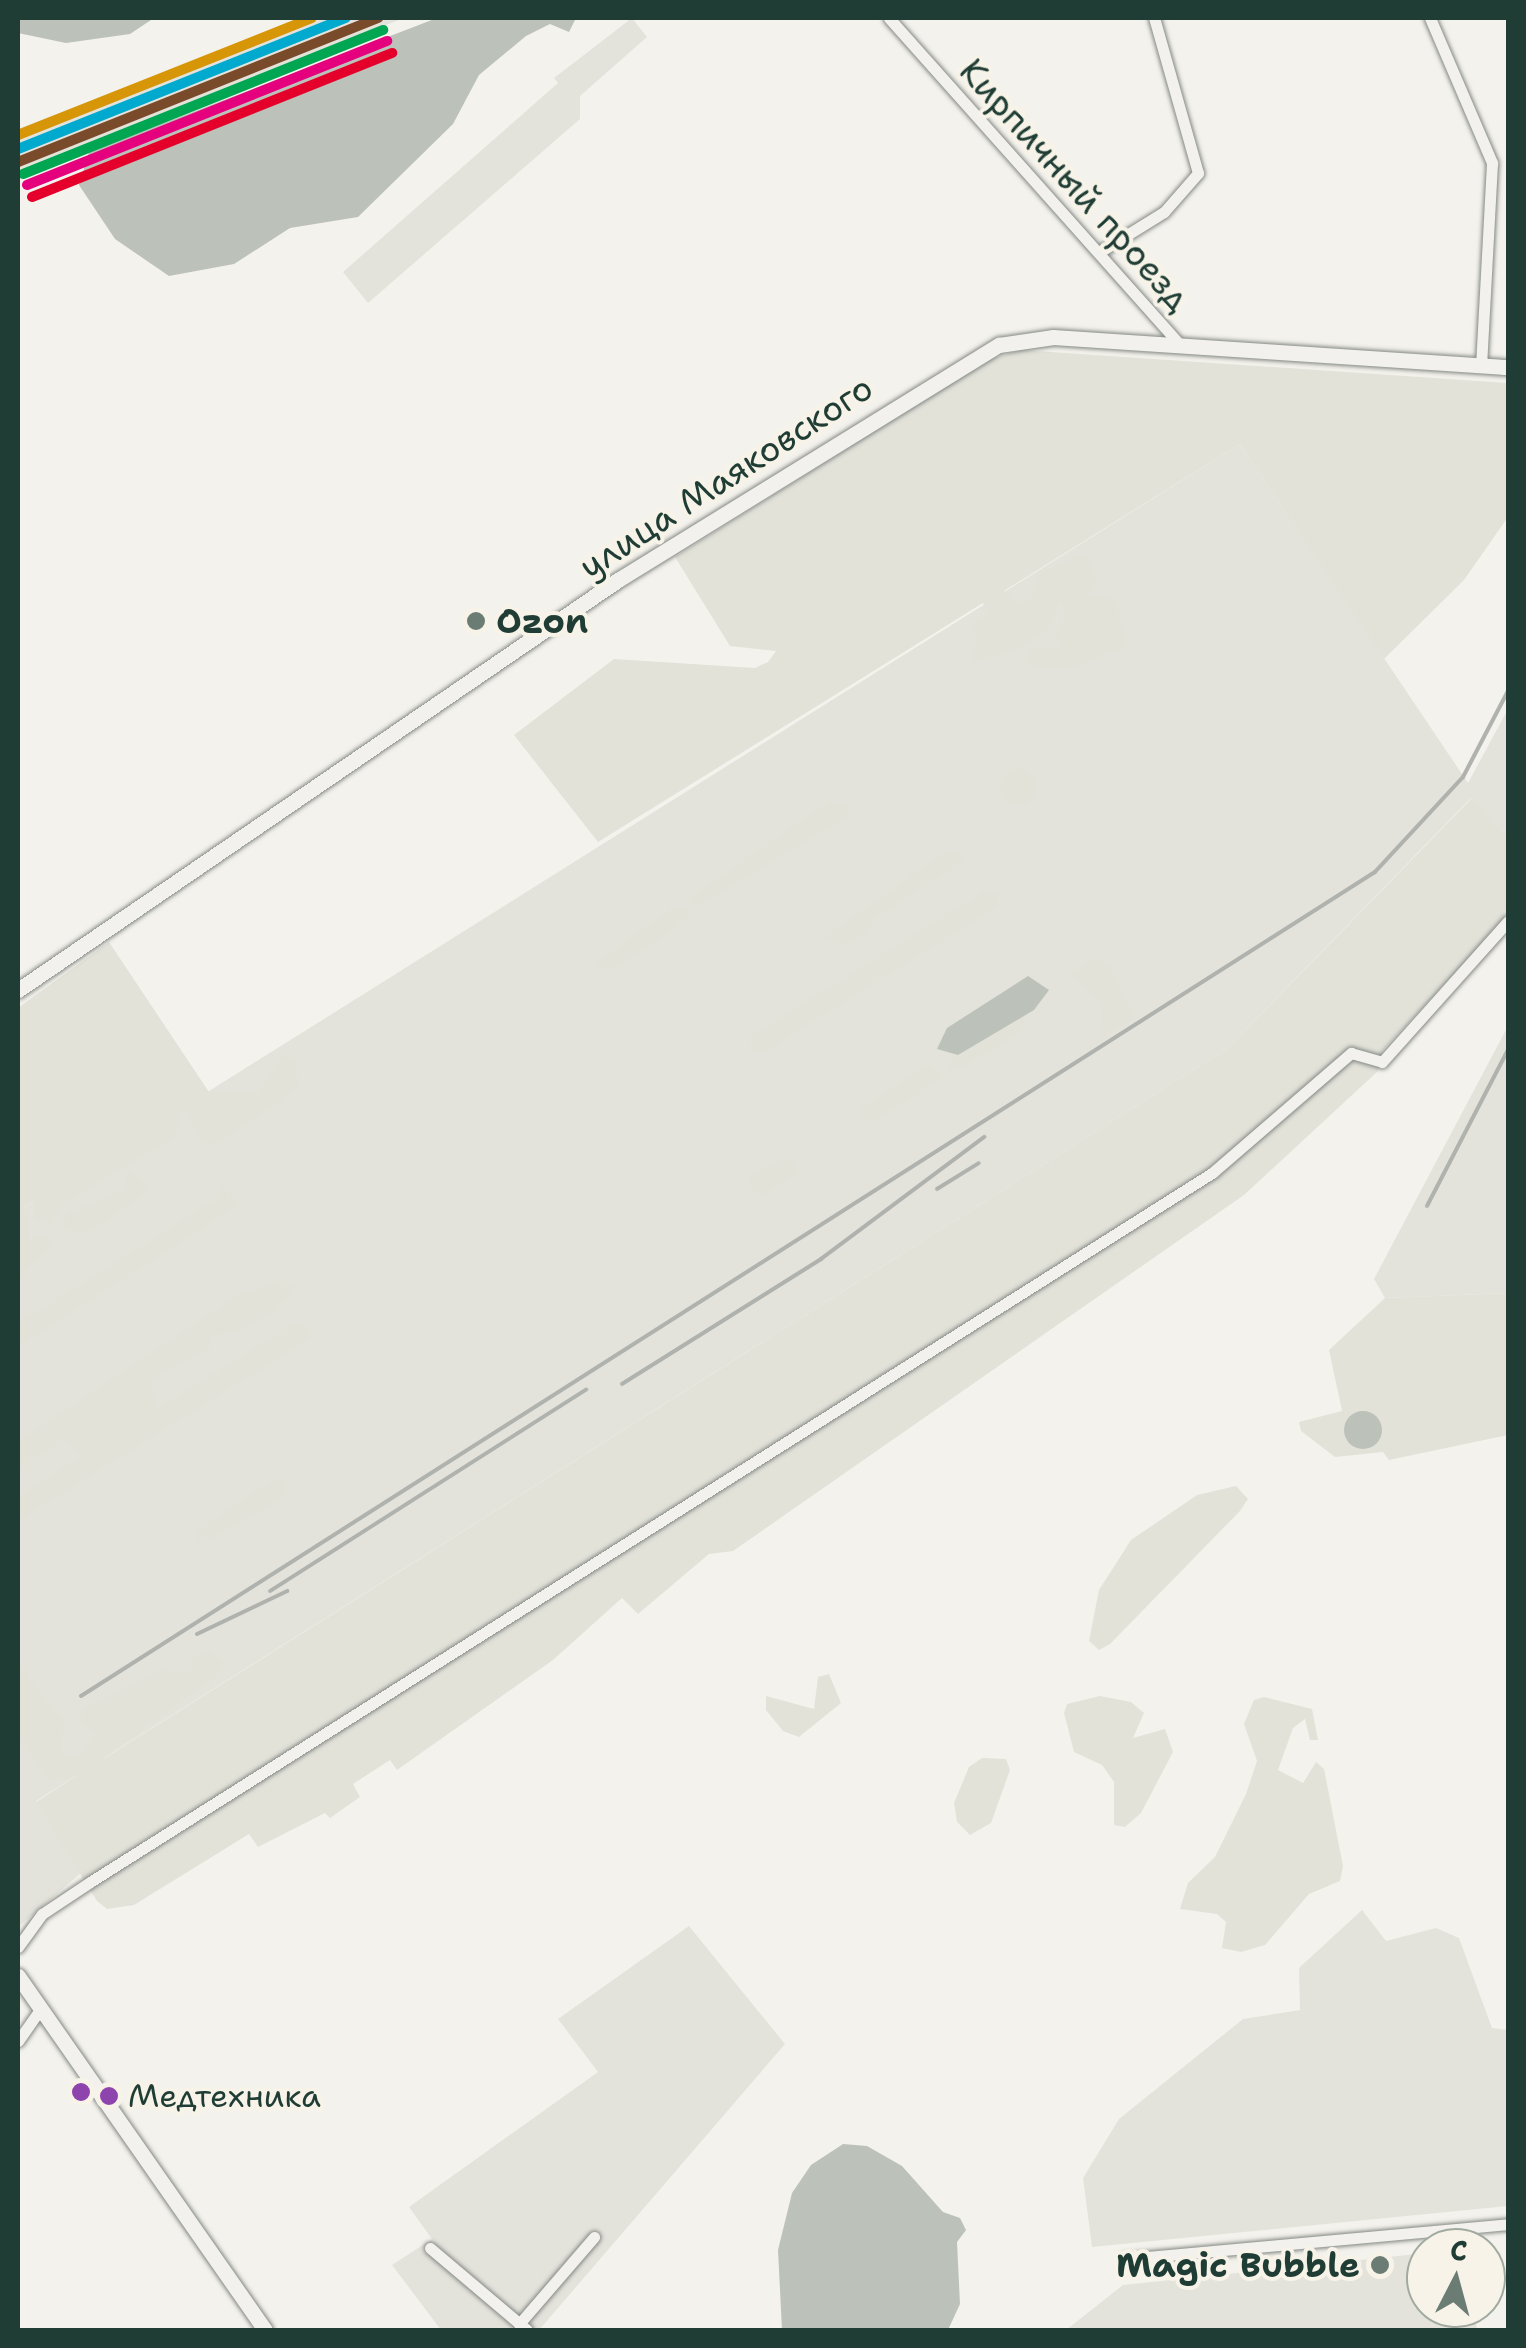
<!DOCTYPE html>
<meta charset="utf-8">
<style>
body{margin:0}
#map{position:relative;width:1526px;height:2348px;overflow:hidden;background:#f4f2ec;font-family:"Shantell Sans",sans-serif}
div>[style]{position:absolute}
.built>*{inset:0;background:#e4e3db}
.green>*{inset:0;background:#e2e2d9}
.round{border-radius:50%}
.water>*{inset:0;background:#bcc2b9}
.roads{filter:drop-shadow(0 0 2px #848985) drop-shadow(0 0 2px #848985)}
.street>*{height:11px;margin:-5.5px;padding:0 5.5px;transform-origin:5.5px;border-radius:5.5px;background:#f2f1ed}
.secondary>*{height:15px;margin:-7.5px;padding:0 7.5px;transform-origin:7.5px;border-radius:7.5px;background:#f2f1ed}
.rail>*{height:4px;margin:-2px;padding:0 2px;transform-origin:2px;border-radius:2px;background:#b0b2ae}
.rail-1>*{height:10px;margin:-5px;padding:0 5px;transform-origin:5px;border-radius:5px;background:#7a4b2a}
.rail-2>*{height:10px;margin:-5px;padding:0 5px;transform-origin:5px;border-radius:5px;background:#00a651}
.rail-3>*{height:10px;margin:-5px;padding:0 5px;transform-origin:5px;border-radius:5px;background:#00a9ce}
.rail-4>*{height:10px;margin:-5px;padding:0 5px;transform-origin:5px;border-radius:5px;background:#e5007d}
.rail-5>*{height:10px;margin:-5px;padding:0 5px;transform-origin:5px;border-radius:5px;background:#d79608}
.rail-6>*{height:10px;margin:-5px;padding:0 5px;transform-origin:5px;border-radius:5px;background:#e4002b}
.dots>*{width:28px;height:28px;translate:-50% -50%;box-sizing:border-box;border:5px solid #f7f3e8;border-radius:50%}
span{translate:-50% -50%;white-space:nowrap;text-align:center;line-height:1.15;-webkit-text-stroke:8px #f7f3e8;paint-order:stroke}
.bus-label{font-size:32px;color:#1f3d34}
.left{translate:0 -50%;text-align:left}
.street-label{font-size:35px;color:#1f3d34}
.poi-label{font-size:35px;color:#1f3d34;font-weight:700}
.right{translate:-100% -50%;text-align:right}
.frame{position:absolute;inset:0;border:20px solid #1f3d34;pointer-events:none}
.north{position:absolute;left:1406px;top:2228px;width:100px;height:100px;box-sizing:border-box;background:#f7f3e8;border:2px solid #a1aaa0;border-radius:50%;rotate:6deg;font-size:28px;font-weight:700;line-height:40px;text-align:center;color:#1f3d34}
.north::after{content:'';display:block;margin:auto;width:35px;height:45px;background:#6a7c74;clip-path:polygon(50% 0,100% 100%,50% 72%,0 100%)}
</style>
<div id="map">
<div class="built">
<i style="clip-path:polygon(304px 18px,404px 18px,18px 170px,18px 129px)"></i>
<i style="clip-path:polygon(632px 18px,647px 37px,580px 96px,580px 119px,368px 303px,343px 272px,558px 83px,554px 78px)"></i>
<i style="clip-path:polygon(1240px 444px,1468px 783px,1508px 709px,1508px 838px,1471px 798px,1228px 1048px,36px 1801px,81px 1873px,18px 1927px,18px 1211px)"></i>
<i style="clip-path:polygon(1508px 1026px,1508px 1293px,1385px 1298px,1374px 1279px)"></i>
<i style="clip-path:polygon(1362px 1910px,1386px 1941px,1436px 1928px,1459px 1938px,1492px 2028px,1508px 2030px,1508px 2206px,1092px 2247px,1083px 2178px,1119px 2119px,1243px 2019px,1300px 2010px,1299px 1968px)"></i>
<i style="clip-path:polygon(689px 1926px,785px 2044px,539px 2330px,441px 2330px,392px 2265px,432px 2239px,409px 2207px,598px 2072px,558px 2019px)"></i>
<i style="clip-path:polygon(1426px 2253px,1426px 2308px,1474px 2308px,1477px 2330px,1066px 2330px,1123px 2285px)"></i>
</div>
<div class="green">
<i style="clip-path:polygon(1021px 350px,1508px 383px,1508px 517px,1464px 580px,1384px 659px,1240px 444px,1004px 591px,1021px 606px,1032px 598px,1038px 574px,1085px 554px,1097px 578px,1089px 595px,1115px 600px,1128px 645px,1076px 668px,1039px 669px,1025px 661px,1032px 648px,1063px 648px,1054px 634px,1066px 614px,1060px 601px,1049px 628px,1017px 649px,969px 663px,978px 642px,970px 625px,988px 614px,983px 603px,598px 842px,514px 735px,614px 659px,755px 668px,768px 662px,776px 651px,730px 646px,675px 557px,988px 360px)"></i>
<i class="round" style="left:1000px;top:769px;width:36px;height:36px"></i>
<i style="clip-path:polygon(1472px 798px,1508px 838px,1508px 916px,1382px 1051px,1378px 1071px,1244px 1195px,733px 1551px,709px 1554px,638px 1614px,622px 1598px,553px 1660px,397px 1770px,390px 1760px,353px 1784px,360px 1797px,330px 1818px,325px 1813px,258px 1847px,249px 1834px,134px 1905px,107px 1909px,97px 1901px,36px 1802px,76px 1776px,47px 1779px,18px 1735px,18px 1664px,64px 1722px,62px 1752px,79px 1757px,95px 1735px,80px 1722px,83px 1710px,163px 1670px,194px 1672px,190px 1659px,206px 1649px,223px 1661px,220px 1673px,100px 1761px,1228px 1048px)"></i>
<i style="clip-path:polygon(831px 801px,849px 806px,847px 816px,694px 908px,690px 899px,700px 890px)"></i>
<i style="clip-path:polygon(947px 851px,967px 858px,874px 919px,867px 933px,846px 946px,823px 938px)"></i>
<i style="clip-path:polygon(987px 889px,998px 895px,997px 907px,764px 1052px,750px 1050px,752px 1036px)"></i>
<i style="clip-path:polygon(676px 905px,691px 914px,657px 942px,609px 970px,594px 965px)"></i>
<i style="clip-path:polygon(109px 942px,209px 1092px,257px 1093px,281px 1057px,295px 1058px,298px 1088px,216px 1144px,202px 1141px,184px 1107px,173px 1138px,62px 1204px,51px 1225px,35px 1219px,34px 1201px,24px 1207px,31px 1240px,45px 1235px,54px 1242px,18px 1280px,18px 1008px)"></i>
<i style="clip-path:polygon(1093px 958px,1109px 966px,1134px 1017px,1100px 1042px,1103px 1005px,1070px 974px)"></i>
<i style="clip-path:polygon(1027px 1014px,1020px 1033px,958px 1070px,947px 1066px,958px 1050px)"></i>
<i style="clip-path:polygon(928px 1064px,945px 1076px,877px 1120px,860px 1119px,860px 1109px)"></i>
<i style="clip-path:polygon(782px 1159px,792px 1159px,798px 1172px,764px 1195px,752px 1190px,750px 1177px)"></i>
<i style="clip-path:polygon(129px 1169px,149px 1191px,88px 1233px,63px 1229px,66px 1214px,124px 1189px)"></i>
<i style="clip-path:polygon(223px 1186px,238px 1205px,18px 1347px,18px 1324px,216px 1199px)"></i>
<i style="clip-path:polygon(281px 1280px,294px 1287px,272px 1313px,230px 1334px,210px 1335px,210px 1348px,151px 1381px,156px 1409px,295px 1323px,309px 1330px,309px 1339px,18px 1521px,18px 1497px,82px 1456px,64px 1439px,18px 1469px,18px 1441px,238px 1295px)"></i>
<i style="clip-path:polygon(1508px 1293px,1508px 1435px,1389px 1460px,1383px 1452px,1335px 1457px,1301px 1431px,1299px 1422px,1342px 1411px,1329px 1350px,1385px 1298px)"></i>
<i style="clip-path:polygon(276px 1478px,285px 1482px,285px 1497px,197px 1546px,195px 1533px)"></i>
<i style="clip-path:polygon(1236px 1486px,1248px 1499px,1240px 1511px,1110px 1644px,1099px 1650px,1089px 1641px,1099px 1590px,1131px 1540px,1197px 1495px)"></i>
<i style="clip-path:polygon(829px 1674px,841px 1703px,799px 1737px,783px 1731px,766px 1710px,766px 1696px,814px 1709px,818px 1677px)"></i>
<i style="clip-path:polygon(1100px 1696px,1131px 1702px,1144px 1713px,1133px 1738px,1165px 1729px,1173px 1752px,1141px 1813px,1125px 1827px,1114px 1825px,1114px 1782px,1102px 1765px,1074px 1752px,1064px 1713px,1067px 1704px)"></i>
<i style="clip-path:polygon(1264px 1697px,1312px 1709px,1318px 1740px,1310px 1740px,1305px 1719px,1293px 1728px,1278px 1770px,1303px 1783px,1316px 1762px,1324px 1769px,1343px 1866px,1340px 1881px,1309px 1894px,1265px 1945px,1241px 1952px,1222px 1948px,1226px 1922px,1217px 1914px,1180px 1909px,1188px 1883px,1215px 1857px,1246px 1794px,1257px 1761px,1244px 1724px,1254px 1700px)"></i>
<i style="clip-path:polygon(982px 1758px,1006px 1759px,1010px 1770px,991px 1823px,970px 1835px,957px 1822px,954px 1803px,969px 1767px)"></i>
</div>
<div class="water">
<i style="clip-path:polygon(18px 18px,154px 18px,130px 34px,66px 43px,18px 33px)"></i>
<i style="clip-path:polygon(437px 18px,576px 18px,569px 32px,550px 24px,526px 36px,479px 75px,453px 124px,358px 217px,290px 228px,234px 264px,169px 276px,115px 239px,79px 185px,89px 152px)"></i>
<i style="clip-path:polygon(1028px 976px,1049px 990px,1034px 1010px,958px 1055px,937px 1049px,947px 1028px)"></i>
<i class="round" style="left:1344px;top:1411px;width:38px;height:38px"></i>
<i style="clip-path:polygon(843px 2144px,867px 2146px,902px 2166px,943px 2212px,960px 2218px,966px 2230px,957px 2242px,960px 2304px,948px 2330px,782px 2330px,778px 2250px,792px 2193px,811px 2165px)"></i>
</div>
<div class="roads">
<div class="street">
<i style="left:889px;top:18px;width:436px;rotate:48.3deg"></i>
<i style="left:1430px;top:18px;width:158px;rotate:66.8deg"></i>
<i style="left:1492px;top:163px;width:203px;rotate:93.1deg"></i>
<i style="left:1101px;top:251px;width:74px;rotate:-31.8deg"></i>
<i style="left:1164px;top:212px;width:52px;rotate:-48.9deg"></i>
<i style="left:1198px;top:173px;width:161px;rotate:-105.8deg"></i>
<i style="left:18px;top:1947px;width:41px;rotate:-54deg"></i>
<i style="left:42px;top:1914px;width:58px;rotate:-33.7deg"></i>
<i style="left:90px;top:1882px;width:1327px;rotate:-32.29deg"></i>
<i style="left:1212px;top:1173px;width:184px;rotate:-40.8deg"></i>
<i style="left:1351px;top:1053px;width:32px;rotate:16deg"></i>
<i style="left:1382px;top:1062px;width:189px;rotate:-48.2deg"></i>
<i style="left:18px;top:2041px;width:38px;rotate:-55deg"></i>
<i style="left:430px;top:2248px;width:127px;rotate:40.2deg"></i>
<i style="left:1125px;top:2259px;width:385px;rotate:-5.2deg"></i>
<i style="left:519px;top:2324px;width:115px;rotate:-49.2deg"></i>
</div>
<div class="secondary">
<i style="left:18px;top:990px;width:727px;rotate:-34.35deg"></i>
<i style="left:618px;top:580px;width:448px;rotate:-31.7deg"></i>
<i style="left:999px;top:345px;width:55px;rotate:-8.4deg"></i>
<i style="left:1053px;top:337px;width:456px;rotate:3.8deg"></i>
<i style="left:18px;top:1976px;width:432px;rotate:55.1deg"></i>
</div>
</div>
<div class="rail">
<i style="left:937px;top:1189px;width:49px;rotate:-31.8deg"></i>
<i style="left:1427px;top:1206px;width:176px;rotate:-62.6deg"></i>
<i style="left:622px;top:1384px;width:235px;rotate:-32.1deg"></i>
<i style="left:821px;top:1259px;width:204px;rotate:-36.8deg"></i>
<i style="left:270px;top:1591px;width:375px;rotate:-32.5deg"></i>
<i style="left:197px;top:1634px;width:100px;rotate:-25.5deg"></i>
<i style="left:81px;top:1696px;width:1534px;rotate:-32.49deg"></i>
<i style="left:1375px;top:872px;width:129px;rotate:-47.2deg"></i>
<i style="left:1463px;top:777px;width:97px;rotate:-62.4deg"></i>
</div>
<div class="rail-1">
<i style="left:18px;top:162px;width:388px;rotate:-21.8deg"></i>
</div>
<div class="rail-2">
<i style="left:23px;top:174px;width:388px;rotate:-21.8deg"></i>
</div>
<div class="rail-3">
<i style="left:18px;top:149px;width:353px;rotate:-21.8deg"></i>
</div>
<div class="rail-4">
<i style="left:27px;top:185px;width:388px;rotate:-21.8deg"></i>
</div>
<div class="rail-5">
<i style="left:18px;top:135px;width:316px;rotate:-21.7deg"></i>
</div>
<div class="rail-6">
<i style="left:32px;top:197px;width:388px;rotate:-21.8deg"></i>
</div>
<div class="dots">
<i style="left:476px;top:621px;background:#6a7c74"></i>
<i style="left:81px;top:2092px;background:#8e44ad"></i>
<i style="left:109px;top:2096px;background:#8e44ad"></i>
<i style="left:1380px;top:2265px;background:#6a7c74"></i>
</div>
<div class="bus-label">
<span class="left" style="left:128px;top:2096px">Медтехника</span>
</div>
<div class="street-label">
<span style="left:1075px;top:185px;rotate:48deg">Кирпичный проезд</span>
<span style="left:726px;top:477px;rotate:-33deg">улица Маяковского</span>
</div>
<div class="poi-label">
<span class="left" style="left:496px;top:621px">Ozon</span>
<span class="right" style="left:1360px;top:2265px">Magic Bubble</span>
</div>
<div class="frame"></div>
<div class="north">С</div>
</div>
